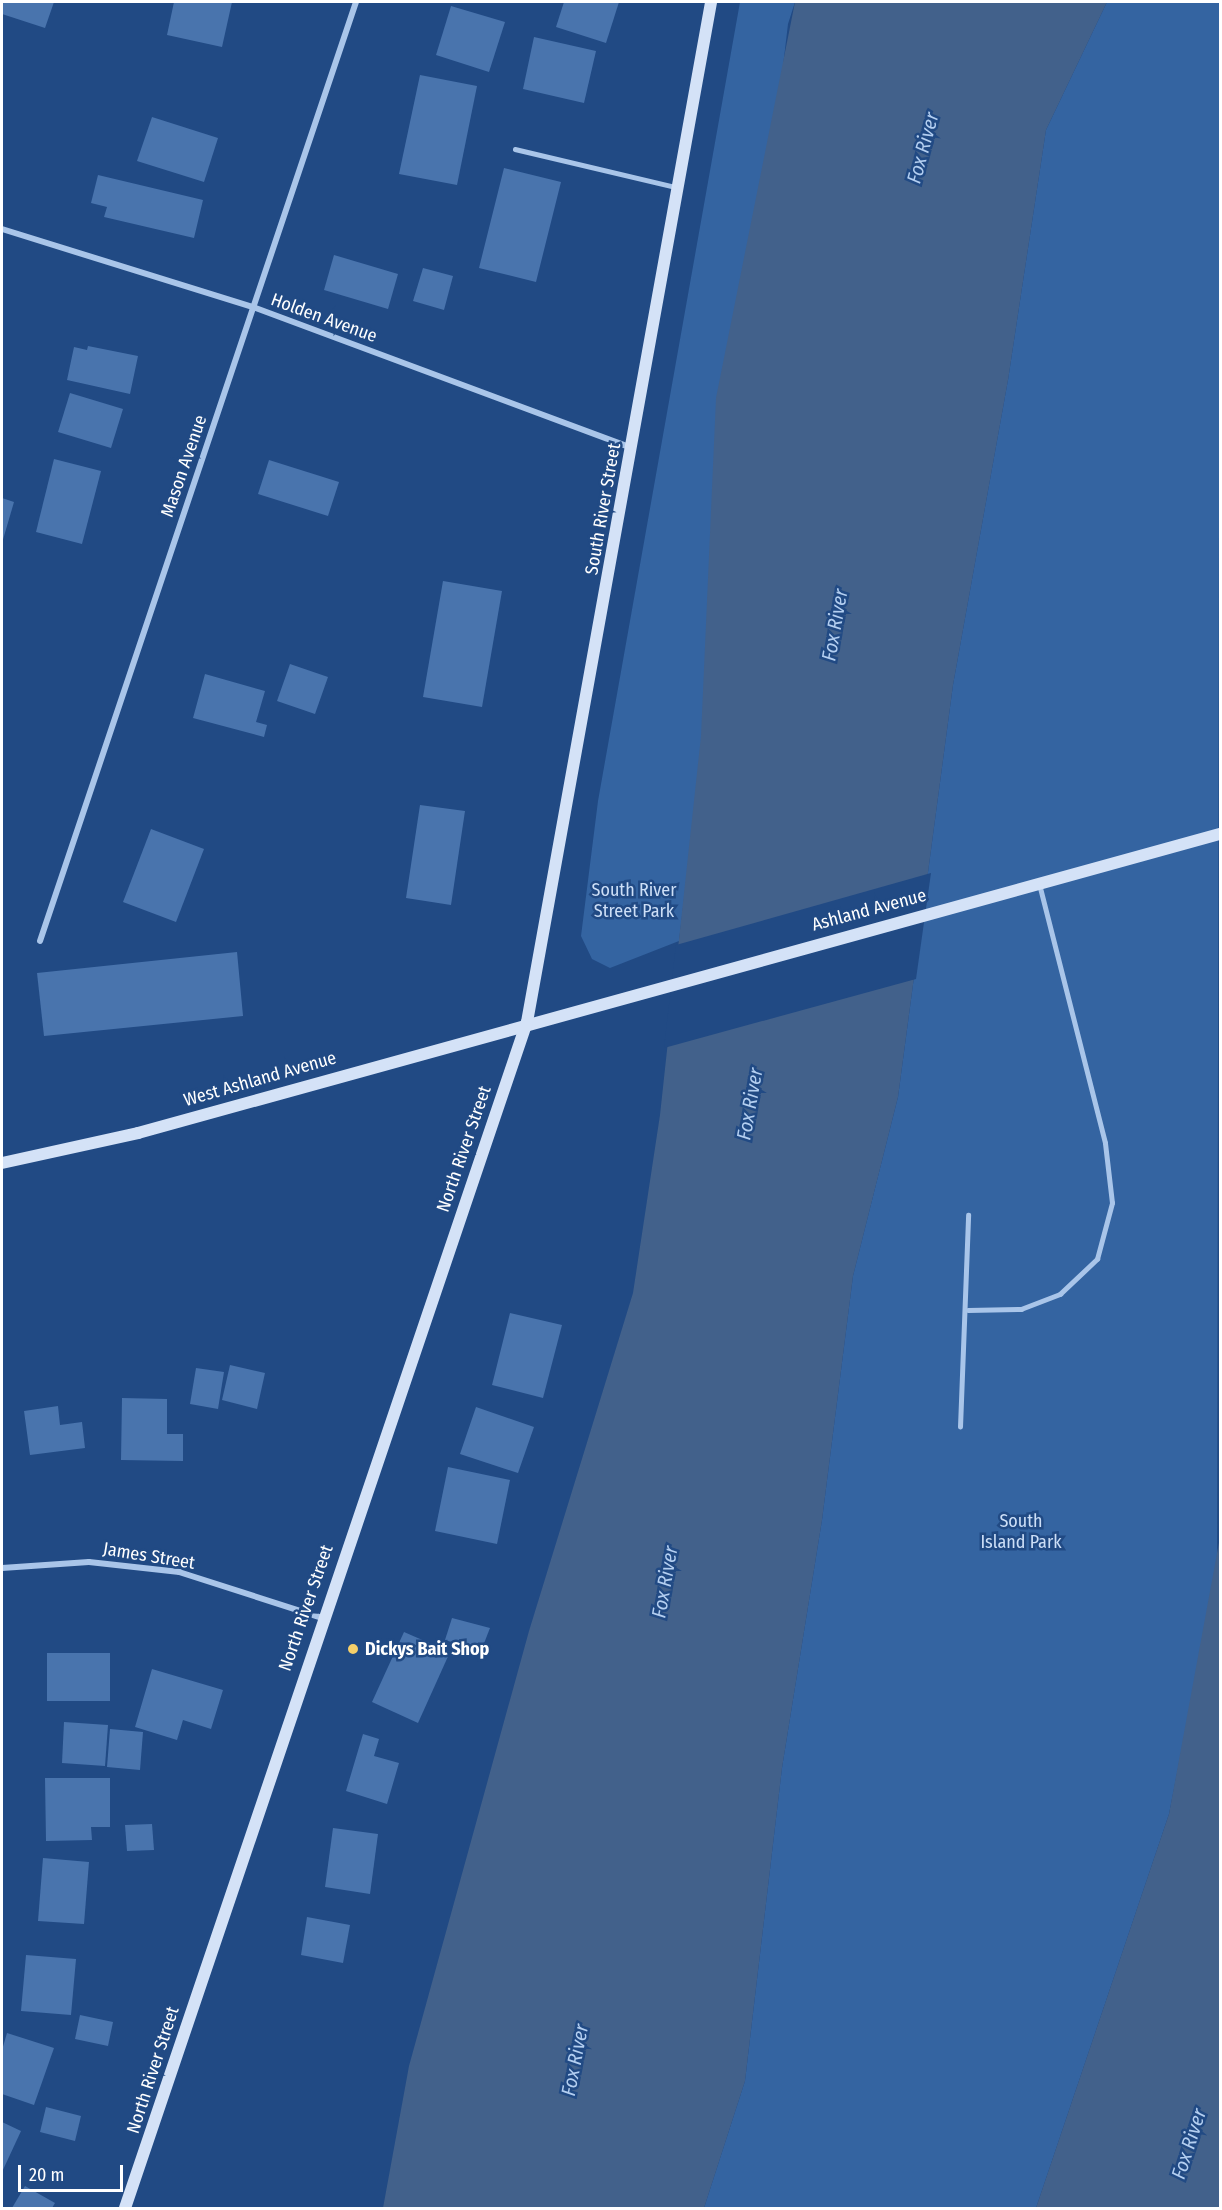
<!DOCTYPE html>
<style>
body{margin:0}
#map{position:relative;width:1222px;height:2210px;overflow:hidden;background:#214a84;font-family:"Fira Sans Condensed",sans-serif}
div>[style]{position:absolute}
.green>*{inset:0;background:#3464a1}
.water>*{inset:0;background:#42618b}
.pier>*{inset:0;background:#214a84}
.building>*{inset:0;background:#4974ad}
.lane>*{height:4.5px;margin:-2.25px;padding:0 2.25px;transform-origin:2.25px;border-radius:2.25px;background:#a9c5e9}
.street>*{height:6px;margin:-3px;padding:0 3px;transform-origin:3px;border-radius:3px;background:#a9c5e9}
.secondary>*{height:12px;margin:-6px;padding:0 6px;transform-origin:6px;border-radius:6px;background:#d4e2f7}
.dots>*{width:16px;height:16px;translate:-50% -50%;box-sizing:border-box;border:3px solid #214a84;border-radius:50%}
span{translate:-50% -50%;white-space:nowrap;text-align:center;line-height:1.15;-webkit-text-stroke:5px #214a84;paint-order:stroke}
.street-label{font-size:18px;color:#fff}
.park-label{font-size:18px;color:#cddff7}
.poi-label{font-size:18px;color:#fff;font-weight:700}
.left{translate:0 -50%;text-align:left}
.water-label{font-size:20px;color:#b4cff1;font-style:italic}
.frame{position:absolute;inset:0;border:3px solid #fff;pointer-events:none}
.scale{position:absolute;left:18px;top:2165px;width:105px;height:27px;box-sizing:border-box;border:3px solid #fff;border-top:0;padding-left:8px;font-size:18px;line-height:21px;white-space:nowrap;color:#fff;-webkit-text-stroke:4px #214a84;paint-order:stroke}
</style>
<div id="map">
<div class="green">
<i style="clip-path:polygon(740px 2px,795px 2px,788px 24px,679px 941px,610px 968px,592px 959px,581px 936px,598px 801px)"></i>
<i style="clip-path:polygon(1107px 2px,1220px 2px,1217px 1569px,1169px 1814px,1036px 2208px,704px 2208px,745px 2081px,782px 1768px,822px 1520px,853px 1276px,898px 1097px,953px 685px,1008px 380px,1046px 130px)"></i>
</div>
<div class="water">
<i style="clip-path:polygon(795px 2px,1107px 2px,1046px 130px,1008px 380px,953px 685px,898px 1097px,853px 1276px,822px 1520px,782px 1768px,745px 2081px,704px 2208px,383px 2208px,409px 2066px,529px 1631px,633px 1293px,660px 1115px,701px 736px,716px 398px)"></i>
<i style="clip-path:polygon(1220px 1537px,1220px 2208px,1036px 2208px,1169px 1814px)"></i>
</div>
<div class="pier">
<i style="clip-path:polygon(931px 873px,916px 979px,664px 1048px,676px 945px)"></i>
</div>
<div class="building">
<i style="clip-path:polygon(2px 2px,54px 2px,45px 28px,2px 14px)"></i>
<i style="clip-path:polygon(174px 2px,232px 2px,222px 47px,167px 35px)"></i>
<i style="clip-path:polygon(564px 2px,619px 2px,606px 43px,556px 27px)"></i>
<i style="clip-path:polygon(451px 6px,505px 22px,489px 72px,436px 55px)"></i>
<i style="clip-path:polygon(534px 37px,596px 51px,584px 103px,523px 89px)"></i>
<i style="clip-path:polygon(420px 75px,477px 86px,457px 185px,399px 174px)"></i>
<i style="clip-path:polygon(152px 117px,218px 138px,204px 182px,137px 161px)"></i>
<i style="clip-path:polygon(504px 168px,561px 182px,536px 282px,479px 268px)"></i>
<i style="clip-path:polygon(98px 175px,203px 200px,194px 238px,104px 217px,107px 207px,91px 203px)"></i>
<i style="clip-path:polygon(334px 255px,398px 274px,388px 309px,324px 290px)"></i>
<i style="clip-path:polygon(423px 268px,453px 276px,444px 310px,413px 301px)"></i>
<i style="clip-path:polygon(88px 346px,138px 356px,130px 394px,67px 380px,74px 347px,87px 350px)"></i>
<i style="clip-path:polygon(70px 393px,123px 409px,111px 448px,58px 432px)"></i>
<i style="clip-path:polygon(54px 459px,101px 471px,82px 544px,36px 532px)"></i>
<i style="clip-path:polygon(269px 460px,339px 482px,328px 516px,258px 494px)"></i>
<i style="clip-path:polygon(2px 498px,14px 502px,2px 543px)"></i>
<i style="clip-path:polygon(443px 581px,502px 591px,482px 707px,423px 697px)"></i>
<i style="clip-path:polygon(290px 664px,328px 677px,315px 714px,277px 701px)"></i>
<i style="clip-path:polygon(205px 674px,265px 691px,256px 722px,267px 725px,264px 737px,193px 718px)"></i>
<i style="clip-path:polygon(420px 805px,465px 811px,451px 905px,406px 898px)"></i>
<i style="clip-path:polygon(151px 829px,204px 849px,176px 922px,123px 902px)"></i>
<i style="clip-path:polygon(237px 952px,243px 1016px,44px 1036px,37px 973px)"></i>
<i style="clip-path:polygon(510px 1313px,562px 1325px,543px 1398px,492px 1385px)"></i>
<i style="clip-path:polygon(230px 1365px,265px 1373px,257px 1409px,222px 1400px)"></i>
<i style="clip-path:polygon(196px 1368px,224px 1372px,218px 1409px,190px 1404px)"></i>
<i style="clip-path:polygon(122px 1398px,167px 1399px,167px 1434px,183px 1434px,183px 1461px,121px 1460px)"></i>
<i style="clip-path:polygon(58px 1406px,60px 1425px,82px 1422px,85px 1448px,30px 1455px,24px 1411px)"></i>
<i style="clip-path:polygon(476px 1407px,534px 1427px,518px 1473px,460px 1454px)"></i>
<i style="clip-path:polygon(448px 1467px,510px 1480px,497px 1544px,435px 1531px)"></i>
<i style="clip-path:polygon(452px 1618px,490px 1628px,481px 1651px,445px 1640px)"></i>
<i style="clip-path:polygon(404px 1632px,450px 1652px,418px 1723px,372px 1702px)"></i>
<i style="clip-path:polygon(47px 1653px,110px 1653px,110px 1701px,47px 1701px)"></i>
<i style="clip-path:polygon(152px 1669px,223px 1690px,211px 1729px,183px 1720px,177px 1740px,135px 1727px)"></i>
<i style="clip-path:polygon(64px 1722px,108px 1725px,105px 1766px,62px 1763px)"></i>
<i style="clip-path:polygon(110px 1729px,143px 1732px,140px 1770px,107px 1767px)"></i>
<i style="clip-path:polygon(363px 1734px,379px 1739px,374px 1756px,399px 1763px,387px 1804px,346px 1791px)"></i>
<i style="clip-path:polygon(45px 1778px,110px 1778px,110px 1827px,91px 1827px,92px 1840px,46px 1841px)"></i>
<i style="clip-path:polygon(152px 1824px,154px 1850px,127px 1851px,125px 1825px)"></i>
<i style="clip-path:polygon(333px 1828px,378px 1834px,370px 1894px,325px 1887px)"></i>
<i style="clip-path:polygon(43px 1858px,89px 1862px,84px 1924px,38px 1921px)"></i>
<i style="clip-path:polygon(307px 1917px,350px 1925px,343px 1963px,301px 1955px)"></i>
<i style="clip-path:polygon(26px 1955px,76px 1959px,71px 2015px,21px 2011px)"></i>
<i style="clip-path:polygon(80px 2015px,113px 2022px,108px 2046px,75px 2039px)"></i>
<i style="clip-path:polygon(7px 2033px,54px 2048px,34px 2105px,2px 2094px,2px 2050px)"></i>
<i style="clip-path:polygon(46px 2107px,81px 2116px,75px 2141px,40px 2132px)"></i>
<i style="clip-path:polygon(2px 2122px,21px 2131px,2px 2172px)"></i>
<i style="clip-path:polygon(25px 2186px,55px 2203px,52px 2208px,12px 2208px)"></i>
</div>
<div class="lane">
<i style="left:515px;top:149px;width:165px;rotate:13.3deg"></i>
<i style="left:968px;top:1310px;width:53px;rotate:-1.1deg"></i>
<i style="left:1021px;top:1309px;width:42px;rotate:-21deg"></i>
<i style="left:1060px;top:1294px;width:51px;rotate:-43.4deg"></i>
<i style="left:1097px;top:1259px;width:58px;rotate:-75deg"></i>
<i style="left:1112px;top:1203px;width:60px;rotate:-96.7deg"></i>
<i style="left:1105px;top:1143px;width:267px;rotate:-104.3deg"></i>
<i style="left:960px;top:1427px;width:212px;rotate:-87.8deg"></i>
</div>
<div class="street">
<i style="left:2px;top:229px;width:263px;rotate:17.3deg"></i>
<i style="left:253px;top:307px;width:404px;rotate:20.4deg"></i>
<i style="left:40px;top:941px;width:991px;rotate:-71.4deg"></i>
<i style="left:2px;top:1568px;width:87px;rotate:-3.9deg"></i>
<i style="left:89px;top:1562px;width:91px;rotate:6.3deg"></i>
<i style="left:179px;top:1572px;width:150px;rotate:17.8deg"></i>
</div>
<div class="secondary">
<i style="left:2px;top:1163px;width:139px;rotate:-12.4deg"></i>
<i style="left:138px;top:1133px;width:1123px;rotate:-15.45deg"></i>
<i style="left:125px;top:2208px;width:1252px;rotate:-71.28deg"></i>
<i style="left:527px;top:1022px;width:1036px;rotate:-79.77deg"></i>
</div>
<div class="dots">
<i style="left:353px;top:1649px;background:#f6d06a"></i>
</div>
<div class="street-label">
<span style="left:324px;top:318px;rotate:20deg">Holden Avenue</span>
<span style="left:184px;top:466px;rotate:-71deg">Mason Avenue</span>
<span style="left:603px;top:509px;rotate:-80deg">South River Street</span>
<span style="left:869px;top:910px;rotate:-15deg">Ashland Avenue</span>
<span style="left:260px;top:1079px;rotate:-16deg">West Ashland Avenue</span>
<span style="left:464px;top:1149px;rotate:-71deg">North River Street</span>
<span style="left:149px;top:1556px;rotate:9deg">James Street</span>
<span style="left:306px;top:1608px;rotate:-71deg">North River Street</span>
<span style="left:153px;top:2070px;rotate:-72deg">North River Street</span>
</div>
<div class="park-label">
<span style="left:634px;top:901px">South River<br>Street Park</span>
<span style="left:1021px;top:1532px">South<br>Island Park</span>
</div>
<div class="poi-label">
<span class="left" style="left:365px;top:1649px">Dickys Bait Shop</span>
</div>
<div class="water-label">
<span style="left:923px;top:148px;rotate:-75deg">Fox River</span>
<span style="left:835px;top:625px;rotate:-80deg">Fox River</span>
<span style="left:750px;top:1104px;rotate:-80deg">Fox River</span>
<span style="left:665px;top:1582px;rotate:-80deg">Fox River</span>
<span style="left:575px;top:2060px;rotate:-79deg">Fox River</span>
<span style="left:1189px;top:2144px;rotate:-72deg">Fox River</span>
</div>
<div class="frame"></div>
<div class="scale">20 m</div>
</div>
